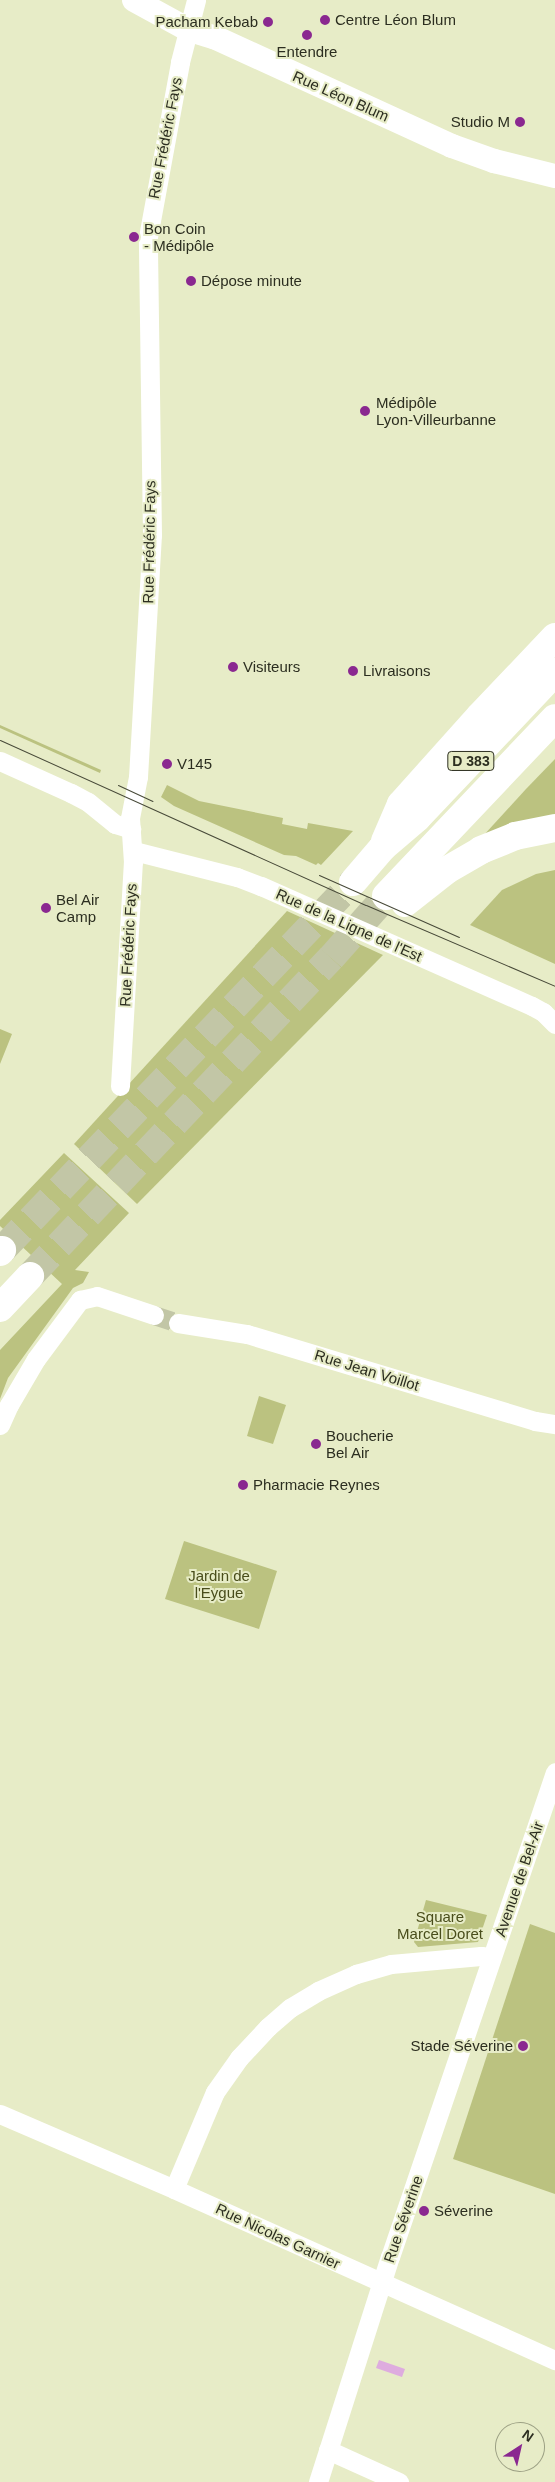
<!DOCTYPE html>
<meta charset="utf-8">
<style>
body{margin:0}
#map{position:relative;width:555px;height:2482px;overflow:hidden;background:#e7ecc7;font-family:Arial,sans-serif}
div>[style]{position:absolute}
.green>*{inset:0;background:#bbc280}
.water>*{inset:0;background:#deacdf}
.minor-tunnel>*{height:19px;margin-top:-9.5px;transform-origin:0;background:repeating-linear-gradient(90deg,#c2c6a6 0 19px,transparent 0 28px)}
.highway-tunnel>*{height:28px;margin-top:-14px;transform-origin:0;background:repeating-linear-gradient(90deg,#c2c6a6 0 28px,transparent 0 42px)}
.minor>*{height:19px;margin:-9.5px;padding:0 9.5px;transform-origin:9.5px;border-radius:9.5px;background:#fff}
.major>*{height:24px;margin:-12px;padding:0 12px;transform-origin:12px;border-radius:12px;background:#fff}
.highway>*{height:28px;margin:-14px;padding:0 14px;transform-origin:14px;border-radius:14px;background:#fff}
.tram>*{height:1px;margin:-0.5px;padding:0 0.5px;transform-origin:0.5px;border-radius:0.5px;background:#474938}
.dots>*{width:14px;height:14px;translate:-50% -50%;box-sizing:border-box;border:2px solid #e7ecc7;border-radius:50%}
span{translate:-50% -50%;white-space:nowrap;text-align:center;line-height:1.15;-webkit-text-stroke:4px #e7ecc7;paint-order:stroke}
.shield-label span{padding:1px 4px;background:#e7ecc7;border:1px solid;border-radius:4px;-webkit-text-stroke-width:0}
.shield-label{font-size:14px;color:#2c2e20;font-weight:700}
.poi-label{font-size:15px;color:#2c2e20}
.left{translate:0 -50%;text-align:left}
.right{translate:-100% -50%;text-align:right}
.street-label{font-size:15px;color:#2c2e20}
.park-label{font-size:15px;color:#494d1b}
.north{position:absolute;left:495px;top:2422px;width:50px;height:50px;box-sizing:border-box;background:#e7ecc7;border:1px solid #9ca084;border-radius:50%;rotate:35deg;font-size:14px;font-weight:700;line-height:20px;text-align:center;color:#2c2e20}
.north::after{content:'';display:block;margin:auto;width:18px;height:22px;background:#8a2890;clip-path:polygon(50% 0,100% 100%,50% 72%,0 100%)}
</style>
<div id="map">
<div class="green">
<i style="clip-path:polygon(0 725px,101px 770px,100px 773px,0 728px)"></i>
<i style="clip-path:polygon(555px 759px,555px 820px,483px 836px,526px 789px)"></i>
<i style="clip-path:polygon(167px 785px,199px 801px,283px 818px,282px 824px,307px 829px,308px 823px,353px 831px,321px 865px,318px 863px,316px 865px,296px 856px,284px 855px,174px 806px,161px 797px)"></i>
<i style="clip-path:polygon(555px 870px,555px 964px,470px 925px,502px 890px,536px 874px)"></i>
<i style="clip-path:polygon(287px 911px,383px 955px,137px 1204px,74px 1144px)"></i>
<i style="clip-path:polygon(0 1029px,12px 1034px,0 1064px)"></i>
<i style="clip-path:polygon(64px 1153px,129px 1213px,75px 1270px,89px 1272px,83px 1283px,73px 1288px,8px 1378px,0 1399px,0 1350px,62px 1284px,0 1226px,0 1220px)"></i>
<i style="clip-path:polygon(259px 1396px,286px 1405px,273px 1444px,247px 1436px)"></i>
<i style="clip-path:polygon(184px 1541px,277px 1571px,259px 1629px,165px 1599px)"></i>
<i style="clip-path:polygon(426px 1900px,487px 1915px,478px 1942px,418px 1947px,414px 1942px)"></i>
<i style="clip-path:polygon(530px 1924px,555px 1933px,555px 2194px,453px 2159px)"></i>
</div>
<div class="water">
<i style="clip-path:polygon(379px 2360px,405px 2369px,402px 2377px,376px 2368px)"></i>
</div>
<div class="minor-tunnel">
<i style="left:154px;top:1315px;width:25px;rotate:18deg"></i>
</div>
<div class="highway-tunnel">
<i style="left:2px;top:1250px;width:509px;rotate:-46.35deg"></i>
<i style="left:30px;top:1276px;width:438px;rotate:-46.6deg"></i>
<i style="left:331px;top:958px;width:83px;rotate:-48.4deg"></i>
</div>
<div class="minor">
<i style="left:0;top:761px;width:78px;rotate:24.3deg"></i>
<i style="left:71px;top:793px;width:19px;rotate:28deg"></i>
<i style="left:88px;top:802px;width:35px;rotate:39deg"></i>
<i style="left:115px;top:824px;width:17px;rotate:17deg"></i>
<i style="left:134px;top:851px;width:106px;rotate:14.2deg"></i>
<i style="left:237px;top:877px;width:26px;rotate:21deg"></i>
<i style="left:261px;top:886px;width:296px;rotate:23.9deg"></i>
<i style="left:532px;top:1006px;width:13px;rotate:29deg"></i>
<i style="left:543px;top:1012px;width:17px;rotate:45deg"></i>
<i style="left:120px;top:1086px;width:224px;rotate:-86.7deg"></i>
<i style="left:133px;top:862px;width:44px;rotate:-93.9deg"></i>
<i style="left:130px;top:818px;width:42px;rotate:-79deg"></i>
<i style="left:138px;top:777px;width:242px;rotate:-86.7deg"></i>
<i style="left:152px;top:535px;width:298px;rotate:-90.8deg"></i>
<i style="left:148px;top:237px;width:178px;rotate:-79.6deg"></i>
<i style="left:180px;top:62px;width:64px;rotate:-75.5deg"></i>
<i style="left:178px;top:1323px;width:70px;rotate:9.1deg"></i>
<i style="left:247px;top:1334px;width:301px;rotate:16.8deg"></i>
<i style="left:535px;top:1421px;width:20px;rotate:9deg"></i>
<i style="left:0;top:1425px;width:22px;rotate:-66deg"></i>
<i style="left:9px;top:1405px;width:53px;rotate:-59.6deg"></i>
<i style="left:36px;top:1359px;width:74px;rotate:-53.3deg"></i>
<i style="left:80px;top:1300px;width:17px;rotate:-13deg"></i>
<i style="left:97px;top:1296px;width:60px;rotate:18.4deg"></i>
<i style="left:0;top:2114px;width:189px;rotate:23.3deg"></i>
<i style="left:174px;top:2189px;width:418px;rotate:24.2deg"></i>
<i style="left:174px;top:2189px;width:105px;rotate:-67.1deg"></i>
<i style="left:215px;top:2092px;width:42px;rotate:-54.8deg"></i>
<i style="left:239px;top:2058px;width:42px;rotate:-46.9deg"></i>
<i style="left:268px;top:2027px;width:29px;rotate:-41deg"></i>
<i style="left:290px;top:2008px;width:33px;rotate:-31deg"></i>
<i style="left:318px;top:1991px;width:42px;rotate:-24.1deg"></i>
<i style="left:356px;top:1974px;width:36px;rotate:-16deg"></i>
<i style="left:391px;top:1964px;width:90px;rotate:-5.1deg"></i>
<i style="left:481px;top:1956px;width:10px;rotate:6deg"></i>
<i style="left:328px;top:2450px;width:78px;rotate:24.3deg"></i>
<i style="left:318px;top:2482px;width:236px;rotate:-72.3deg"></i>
<i style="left:390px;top:2257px;width:512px;rotate:-71.21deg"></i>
</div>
<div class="major">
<i style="left:134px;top:0;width:60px;rotate:28.7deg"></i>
<i style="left:187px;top:29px;width:28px;rotate:17deg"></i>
<i style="left:214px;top:37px;width:262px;rotate:24.6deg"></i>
<i style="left:452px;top:146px;width:45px;rotate:19.7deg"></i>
<i style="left:494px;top:161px;width:63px;rotate:13.8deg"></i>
</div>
<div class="highway">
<i style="left:385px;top:841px;width:40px;rotate:-66.6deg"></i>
<i style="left:401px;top:804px;width:118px;rotate:-48.1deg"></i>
<i style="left:480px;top:716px;width:109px;rotate:-46.5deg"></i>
<i style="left:353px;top:882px;width:46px;rotate:-49.4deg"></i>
<i style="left:383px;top:847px;width:45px;rotate:-40.5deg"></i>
<i style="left:417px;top:818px;width:201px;rotate:-46.6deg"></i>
<i style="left:386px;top:896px;width:245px;rotate:-46.5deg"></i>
<i style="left:405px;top:903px;width:53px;rotate:-38.2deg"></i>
<i style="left:447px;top:870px;width:39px;rotate:-30deg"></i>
<i style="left:481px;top:850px;width:37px;rotate:-22deg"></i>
<i style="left:515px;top:836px;width:41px;rotate:-11.3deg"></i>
<i style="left:0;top:1252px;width:3px;rotate:-45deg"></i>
<i style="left:0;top:1308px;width:44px;rotate:-46.8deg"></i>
</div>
<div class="tram">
<i style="left:0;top:740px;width:401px;rotate:24.3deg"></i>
<i style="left:366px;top:905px;width:206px;rotate:23.2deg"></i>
<i style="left:118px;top:785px;width:38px;rotate:25deg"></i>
<i style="left:319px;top:875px;width:153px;rotate:23.9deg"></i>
</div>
<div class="dots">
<i style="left:325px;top:20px;background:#8a2890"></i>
<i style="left:268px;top:22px;background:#8a2890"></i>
<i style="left:307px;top:35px;background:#8a2890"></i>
<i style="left:520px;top:122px;background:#8a2890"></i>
<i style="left:134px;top:237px;background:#8a2890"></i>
<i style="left:191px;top:281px;background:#8a2890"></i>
<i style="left:365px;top:411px;background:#8a2890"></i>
<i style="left:233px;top:667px;background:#8a2890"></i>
<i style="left:353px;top:671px;background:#8a2890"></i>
<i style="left:167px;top:764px;background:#8a2890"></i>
<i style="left:46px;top:908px;background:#8a2890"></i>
<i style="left:316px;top:1444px;background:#8a2890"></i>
<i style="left:243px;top:1485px;background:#8a2890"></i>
<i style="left:523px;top:2046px;background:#8a2890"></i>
<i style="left:424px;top:2211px;background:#8a2890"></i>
</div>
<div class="shield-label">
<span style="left:471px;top:761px">D 383</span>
</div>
<div class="poi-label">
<span class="left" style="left:335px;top:20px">Centre Léon Blum</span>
<span class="right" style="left:258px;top:22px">Pacham Kebab</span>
<span style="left:307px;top:52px">Entendre</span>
<span class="right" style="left:510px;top:122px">Studio M</span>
<span class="left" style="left:144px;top:237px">Bon Coin<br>- Médipôle</span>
<span class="left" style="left:201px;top:281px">Dépose minute</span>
<span class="left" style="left:376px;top:411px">Médipôle<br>Lyon-Villeurbanne</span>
<span class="left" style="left:243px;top:667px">Visiteurs</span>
<span class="left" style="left:363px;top:671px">Livraisons</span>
<span class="left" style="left:177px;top:764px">V145</span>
<span class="left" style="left:56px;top:908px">Bel Air<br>Camp</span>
<span class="left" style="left:326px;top:1444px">Boucherie<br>Bel Air</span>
<span class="left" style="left:253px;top:1485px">Pharmacie Reynes</span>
<span class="right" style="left:513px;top:2046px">Stade Séverine</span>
<span class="left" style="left:434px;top:2211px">Séverine</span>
</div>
<div class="street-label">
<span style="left:341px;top:96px;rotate:24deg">Rue Léon Blum</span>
<span style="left:165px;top:138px;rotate:-79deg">Rue Frédéric Fays</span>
<span style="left:149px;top:542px;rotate:-89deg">Rue Frédéric Fays</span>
<span style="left:349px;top:925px;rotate:24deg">Rue de la Ligne de l'Est</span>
<span style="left:128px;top:945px;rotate:-87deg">Rue Frédéric Fays</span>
<span style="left:367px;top:1370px;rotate:17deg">Rue Jean Voillot</span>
<span style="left:519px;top:1879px;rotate:-71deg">Avenue de Bel-Air</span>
<span style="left:403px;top:2219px;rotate:-71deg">Rue Séverine</span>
<span style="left:278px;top:2236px;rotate:25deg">Rue Nicolas Garnier</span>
</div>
<div class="park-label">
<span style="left:219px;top:1584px">Jardin de<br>l'Eygue</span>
<span style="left:440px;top:1925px">Square<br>Marcel Doret</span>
</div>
<div class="north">N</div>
</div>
